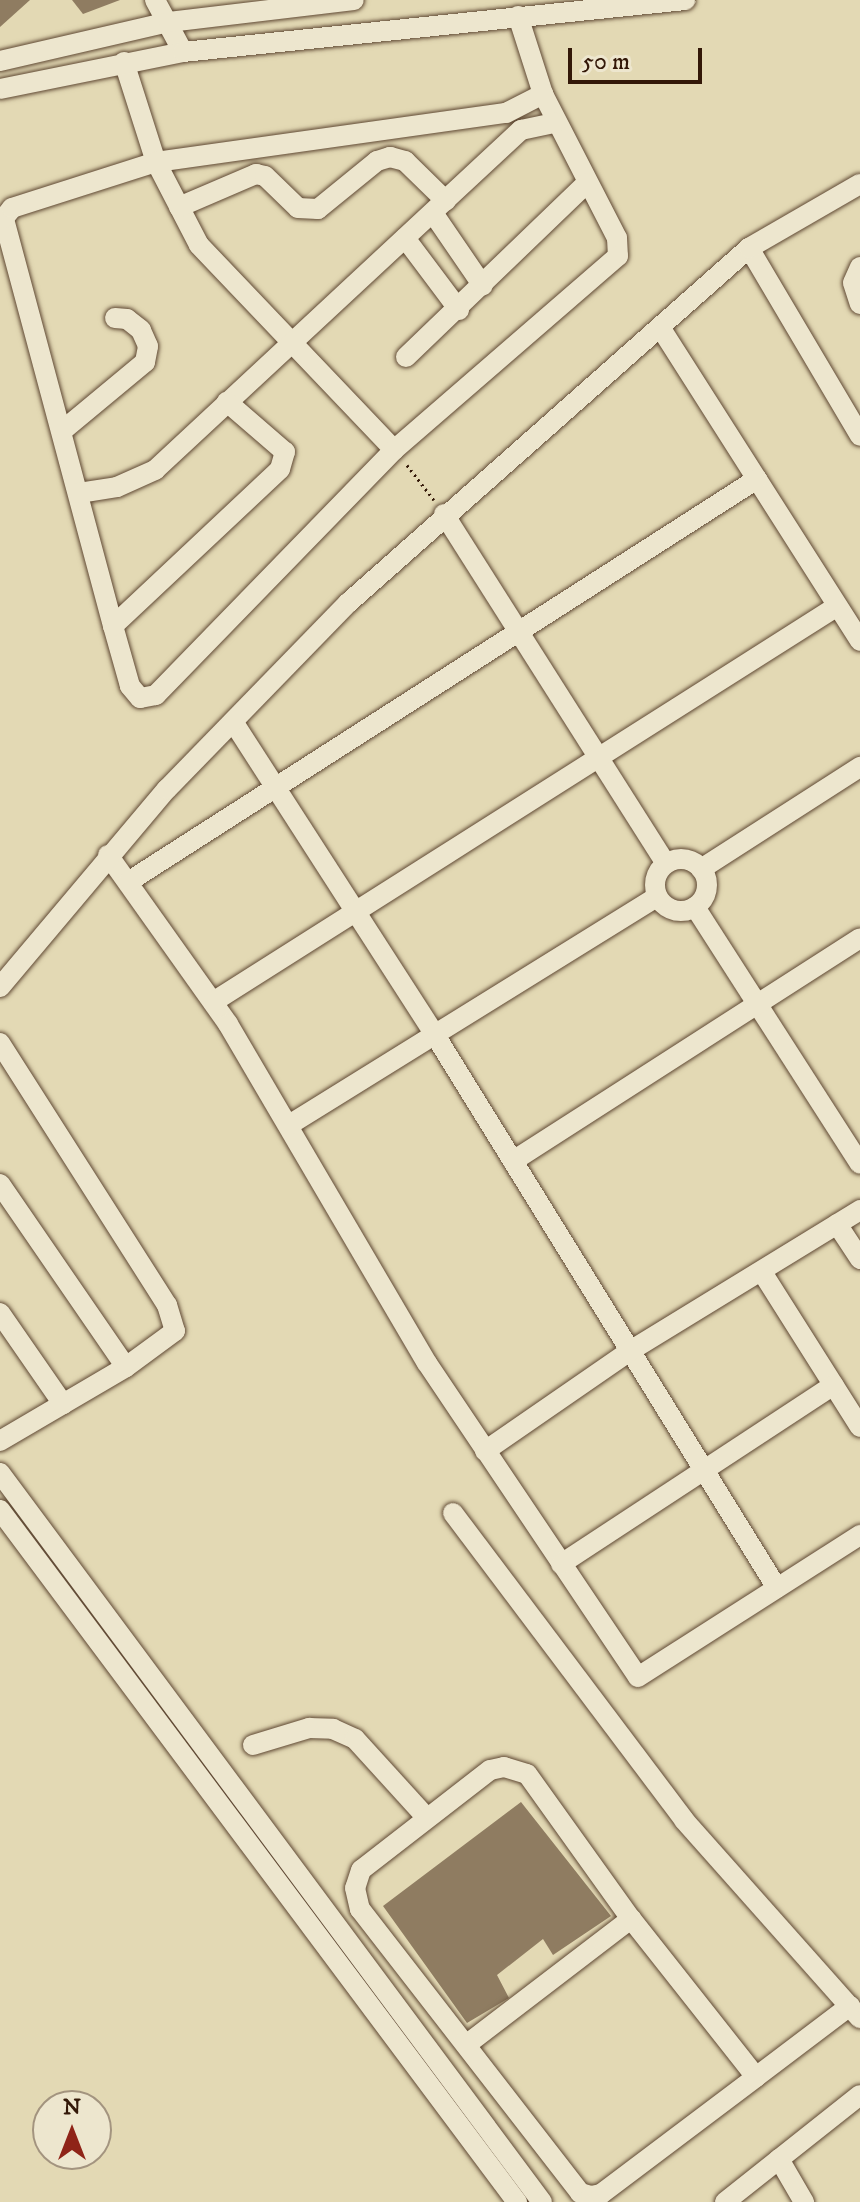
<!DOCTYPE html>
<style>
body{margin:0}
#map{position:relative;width:860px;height:2202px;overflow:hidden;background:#e3d9b4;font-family:"IM FELL DW Pica",serif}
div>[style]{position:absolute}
.building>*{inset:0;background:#8f7c61}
.path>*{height:3px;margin-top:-1.5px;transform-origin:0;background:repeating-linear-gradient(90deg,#331808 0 2px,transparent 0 6px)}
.roads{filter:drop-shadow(0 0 2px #5f4833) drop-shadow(0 0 2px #5f4833)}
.minor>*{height:20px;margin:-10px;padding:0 10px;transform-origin:10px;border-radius:10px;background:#ede6ce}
.minor>.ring{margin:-10px;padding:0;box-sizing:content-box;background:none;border:20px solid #ede6ce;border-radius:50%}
span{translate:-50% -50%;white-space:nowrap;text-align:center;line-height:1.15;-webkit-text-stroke:6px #ede6ce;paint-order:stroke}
.north{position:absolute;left:32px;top:2090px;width:80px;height:80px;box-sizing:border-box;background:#ede6ce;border:2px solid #a3947f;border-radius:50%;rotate:0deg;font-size:22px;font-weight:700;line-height:32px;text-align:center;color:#331808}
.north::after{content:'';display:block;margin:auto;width:28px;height:36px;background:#8f2418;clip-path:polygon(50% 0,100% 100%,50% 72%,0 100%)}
.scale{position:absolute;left:568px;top:48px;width:134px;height:36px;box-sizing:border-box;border:4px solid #331808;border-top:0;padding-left:10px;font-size:24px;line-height:28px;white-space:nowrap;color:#331808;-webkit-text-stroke:6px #ede6ce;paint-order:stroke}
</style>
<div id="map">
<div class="building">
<i style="clip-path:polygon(0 0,30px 0,0 27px)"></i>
<i style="clip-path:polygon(72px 0,120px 0,83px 14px)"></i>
<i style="clip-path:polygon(521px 1802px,611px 1916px,553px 1955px,543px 1939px,497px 1975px,509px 1998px,467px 2023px,383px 1906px)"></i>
</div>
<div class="path">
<i style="left:407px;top:465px;width:44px;rotate:52.4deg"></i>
</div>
<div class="roads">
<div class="minor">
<i style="left:155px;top:0;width:59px;rotate:61.7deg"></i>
<i style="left:518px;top:16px;width:82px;rotate:72.2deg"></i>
<i style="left:0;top:61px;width:173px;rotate:-13deg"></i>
<i style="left:169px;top:22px;width:186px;rotate:-6.8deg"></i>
<i style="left:124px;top:62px;width:105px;rotate:72.3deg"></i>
<i style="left:156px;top:162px;width:93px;rotate:62.6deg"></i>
<i style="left:199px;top:245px;width:283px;rotate:46.4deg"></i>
<i style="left:0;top:89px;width:187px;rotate:-11.4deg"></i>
<i style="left:183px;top:52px;width:505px;rotate:-5.91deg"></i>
<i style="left:543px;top:94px;width:162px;rotate:62.8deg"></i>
<i style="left:617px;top:238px;width:18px;rotate:87deg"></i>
<i style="left:618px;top:256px;width:296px;rotate:139.1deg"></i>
<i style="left:394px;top:450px;width:342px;rotate:134.2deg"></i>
<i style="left:156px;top:695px;width:16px;rotate:169deg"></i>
<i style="left:140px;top:698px;width:16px;rotate:-130deg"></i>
<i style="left:130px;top:686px;width:62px;rotate:-105.8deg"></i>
<i style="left:113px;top:626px;width:422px;rotate:-105deg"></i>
<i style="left:4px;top:218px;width:13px;rotate:-51deg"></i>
<i style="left:12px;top:208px;width:151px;rotate:-17.7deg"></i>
<i style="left:156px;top:162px;width:353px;rotate:-8deg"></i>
<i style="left:506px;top:113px;width:42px;rotate:-27.2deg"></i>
<i style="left:179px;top:207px;width:84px;rotate:-23.2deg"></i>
<i style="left:256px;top:174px;width:9px;rotate:13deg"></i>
<i style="left:265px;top:176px;width:46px;rotate:44.1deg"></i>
<i style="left:298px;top:208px;width:20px;rotate:3deg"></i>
<i style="left:318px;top:209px;width:76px;rotate:-39.1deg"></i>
<i style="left:377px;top:161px;width:14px;rotate:-17deg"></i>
<i style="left:390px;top:157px;width:16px;rotate:15deg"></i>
<i style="left:405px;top:161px;width:57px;rotate:44.3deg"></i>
<i style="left:433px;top:213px;width:88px;rotate:55.6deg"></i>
<i style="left:405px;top:238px;width:90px;rotate:53.1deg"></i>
<i style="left:749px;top:248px;width:218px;rotate:59.4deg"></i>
<i style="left:860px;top:267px;width:17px;rotate:114deg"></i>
<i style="left:853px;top:283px;width:22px;rotate:72deg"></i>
<i style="left:660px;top:327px;width:372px;rotate:57.5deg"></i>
<i style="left:406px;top:357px;width:251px;rotate:-43.9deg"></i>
<i style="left:62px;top:431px;width:108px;rotate:-39.7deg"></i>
<i style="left:145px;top:362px;width:16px;rotate:-79deg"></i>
<i style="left:148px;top:346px;width:17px;rotate:-114deg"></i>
<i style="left:141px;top:330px;width:18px;rotate:-142deg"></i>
<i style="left:127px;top:319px;width:12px;rotate:-175deg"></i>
<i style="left:79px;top:493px;width:38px;rotate:-9deg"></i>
<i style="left:117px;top:487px;width:42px;rotate:-24.1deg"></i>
<i style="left:155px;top:470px;width:500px;rotate:-42.9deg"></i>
<i style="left:521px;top:130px;width:35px;rotate:-12deg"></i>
<i style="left:444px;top:514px;width:414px;rotate:57.6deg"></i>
<i style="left:113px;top:626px;width:229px;rotate:-43.2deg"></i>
<i style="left:280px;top:469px;width:18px;rotate:-74deg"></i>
<i style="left:285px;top:452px;width:77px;rotate:-139.2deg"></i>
<i style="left:234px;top:723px;width:371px;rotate:57.2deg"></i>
<i style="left:435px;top:1035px;width:650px;rotate:58.27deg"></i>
<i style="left:108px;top:855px;width:207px;rotate:54.6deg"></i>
<i style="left:228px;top:1024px;width:393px;rotate:59.6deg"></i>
<i style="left:427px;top:1363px;width:378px;rotate:56.1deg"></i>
<i style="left:638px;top:1677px;width:264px;rotate:-32.6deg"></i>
<i class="ring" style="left:655px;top:859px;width:32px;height:32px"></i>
<i style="left:701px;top:869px;width:189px;rotate:-32.7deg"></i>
<i style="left:128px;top:882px;width:747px;rotate:-32.65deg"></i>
<i style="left:695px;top:907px;width:305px;rotate:57.3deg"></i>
<i style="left:0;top:987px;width:259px;rotate:-49.9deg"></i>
<i style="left:167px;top:789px;width:260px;rotate:-45.8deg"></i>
<i style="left:348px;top:603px;width:536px;rotate:-41.52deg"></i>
<i style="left:749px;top:248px;width:128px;rotate:-30deg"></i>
<i style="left:213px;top:1002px;width:738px;rotate:-32.38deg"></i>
<i style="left:0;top:1043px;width:311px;rotate:57.5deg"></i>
<i style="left:167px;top:1305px;width:27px;rotate:73deg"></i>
<i style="left:175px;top:1331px;width:61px;rotate:143.7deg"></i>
<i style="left:126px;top:1367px;width:146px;rotate:149.6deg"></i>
<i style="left:289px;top:1125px;width:433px;rotate:-31.8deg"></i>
<i style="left:513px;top:1161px;width:412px;rotate:-32.7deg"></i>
<i style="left:0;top:1184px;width:222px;rotate:55.5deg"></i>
<i style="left:837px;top:1224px;width:42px;rotate:56.7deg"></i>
<i style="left:762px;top:1272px;width:183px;rotate:57.7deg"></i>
<i style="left:0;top:1313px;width:111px;rotate:55.3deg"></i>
<i style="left:485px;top:1451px;width:176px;rotate:-34.6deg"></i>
<i style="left:630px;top:1351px;width:270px;rotate:-31.5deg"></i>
<i style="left:0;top:1473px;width:908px;rotate:53.37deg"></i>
<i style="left:0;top:1510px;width:864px;rotate:53.24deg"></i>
<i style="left:453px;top:1513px;width:384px;rotate:53deg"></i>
<i style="left:684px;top:1820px;width:265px;rotate:48.4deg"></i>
<i style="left:561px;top:1564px;width:326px;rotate:-33.3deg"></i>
<i style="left:253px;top:1745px;width:59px;rotate:-16.9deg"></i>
<i style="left:309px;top:1728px;width:24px;rotate:2deg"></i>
<i style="left:333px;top:1729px;width:24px;rotate:24deg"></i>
<i style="left:355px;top:1739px;width:105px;rotate:47.7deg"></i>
<i style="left:466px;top:2045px;width:208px;rotate:-37.4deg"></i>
<i style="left:756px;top:2077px;width:201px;rotate:-128.3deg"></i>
<i style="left:631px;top:1919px;width:178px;rotate:-125.6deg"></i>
<i style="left:527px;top:1774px;width:24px;rotate:-163deg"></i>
<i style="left:504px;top:1767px;width:14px;rotate:168deg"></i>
<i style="left:490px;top:1770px;width:163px;rotate:142.2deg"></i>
<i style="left:361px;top:1870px;width:19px;rotate:108deg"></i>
<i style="left:355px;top:1888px;width:22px;rotate:77deg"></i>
<i style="left:360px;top:1909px;width:359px;rotate:52.2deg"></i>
<i style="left:580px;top:2193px;width:11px;rotate:15deg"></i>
<i style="left:591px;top:2196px;width:10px;rotate:-11deg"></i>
<i style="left:601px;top:2194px;width:194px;rotate:-37deg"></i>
<i style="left:756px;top:2077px;width:118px;rotate:-37.1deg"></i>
<i style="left:779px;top:2159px;width:50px;rotate:59.8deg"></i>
<i style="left:725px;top:2202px;width:172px;rotate:-38.4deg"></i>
</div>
</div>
<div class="north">N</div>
<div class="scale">50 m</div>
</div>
